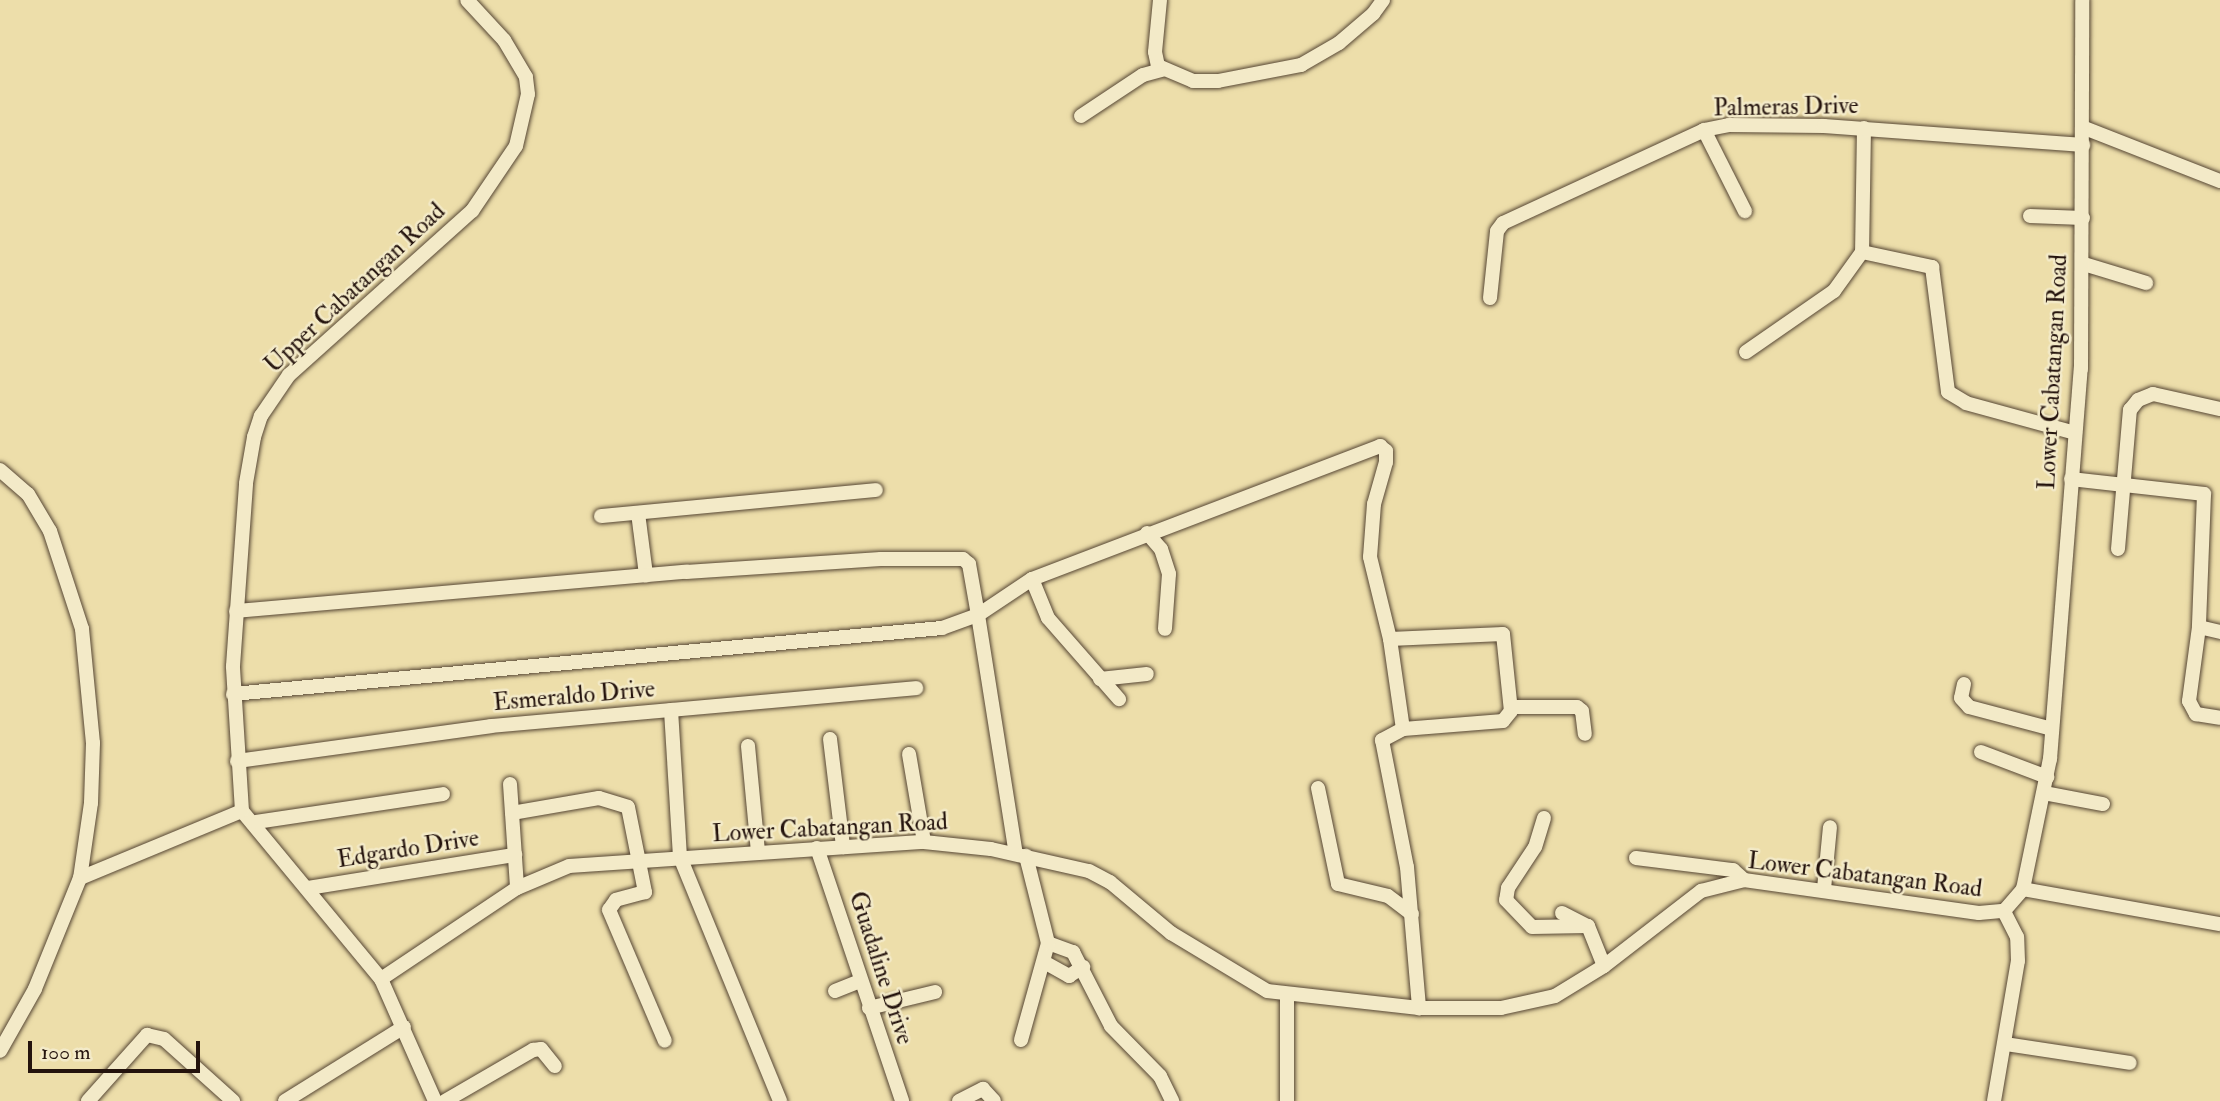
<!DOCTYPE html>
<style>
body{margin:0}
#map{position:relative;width:2220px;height:1101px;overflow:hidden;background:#eddeaa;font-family:"IM FELL Double Pica",serif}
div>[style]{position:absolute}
.roads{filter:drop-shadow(0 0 2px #564634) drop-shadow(0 0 2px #564634)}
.minor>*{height:14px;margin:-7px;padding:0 7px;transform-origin:7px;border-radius:7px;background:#f3eac8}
span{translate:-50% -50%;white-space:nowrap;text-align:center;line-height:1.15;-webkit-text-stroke:5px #f3eac8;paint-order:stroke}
.street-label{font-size:24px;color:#24130d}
.scale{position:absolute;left:28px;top:1041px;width:172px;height:32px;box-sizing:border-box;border:4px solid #24130d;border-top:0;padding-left:9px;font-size:21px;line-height:24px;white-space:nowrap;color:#24130d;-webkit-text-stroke:5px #f3eac8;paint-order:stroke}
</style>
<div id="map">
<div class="roads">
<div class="minor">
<i style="left:1160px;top:0;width:52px;rotate:95.5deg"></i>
<i style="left:1155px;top:52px;width:14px;rotate:78deg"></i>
<i style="left:1158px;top:66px;width:38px;rotate:23deg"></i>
<i style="left:1193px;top:81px;width:25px"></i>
<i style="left:1218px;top:81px;width:85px;rotate:-10.9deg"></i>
<i style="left:1301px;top:65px;width:44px;rotate:-30.1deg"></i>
<i style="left:1339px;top:43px;width:45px;rotate:-40.5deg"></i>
<i style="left:1373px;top:14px;width:17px;rotate:-54deg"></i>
<i style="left:1081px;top:116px;width:74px;rotate:-33.5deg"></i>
<i style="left:1143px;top:75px;width:20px;rotate:-15deg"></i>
<i style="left:2082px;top:127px;width:148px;rotate:21.4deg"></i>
<i style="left:1864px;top:128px;width:124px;rotate:90.9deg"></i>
<i style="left:1862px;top:252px;width:72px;rotate:12.1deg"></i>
<i style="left:1932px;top:267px;width:126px;rotate:82.7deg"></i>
<i style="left:1948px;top:392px;width:21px;rotate:31deg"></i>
<i style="left:1966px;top:403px;width:113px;rotate:15.4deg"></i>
<i style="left:1704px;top:130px;width:91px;rotate:63.2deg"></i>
<i style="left:2030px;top:216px;width:53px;rotate:2.2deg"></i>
<i style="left:2084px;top:264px;width:65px;rotate:17deg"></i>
<i style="left:1490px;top:298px;width:67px;rotate:-84deg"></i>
<i style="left:1497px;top:231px;width:10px;rotate:-53deg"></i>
<i style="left:1503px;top:223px;width:221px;rotate:-24.8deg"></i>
<i style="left:1704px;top:130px;width:25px;rotate:-11deg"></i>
<i style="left:1729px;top:125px;width:95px;rotate:0.6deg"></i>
<i style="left:1824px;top:126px;width:260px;rotate:4.2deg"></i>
<i style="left:1746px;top:352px;width:107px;rotate:-34.7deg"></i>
<i style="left:1834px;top:291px;width:48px;rotate:-54.3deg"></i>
<i style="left:0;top:470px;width:37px;rotate:41deg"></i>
<i style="left:28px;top:494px;width:43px;rotate:59.3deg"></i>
<i style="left:50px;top:531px;width:103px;rotate:71.9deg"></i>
<i style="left:82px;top:629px;width:115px;rotate:84.5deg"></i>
<i style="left:93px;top:743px;width:60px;rotate:91.9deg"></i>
<i style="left:91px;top:803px;width:76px;rotate:98.3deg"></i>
<i style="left:80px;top:878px;width:120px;rotate:112.1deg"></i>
<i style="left:35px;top:989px;width:71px;rotate:119.4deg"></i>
<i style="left:2071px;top:479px;width:134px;rotate:6.4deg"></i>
<i style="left:2204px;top:494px;width:133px;rotate:92.2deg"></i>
<i style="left:2199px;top:627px;width:75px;rotate:97.7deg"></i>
<i style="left:2189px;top:701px;width:15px;rotate:62deg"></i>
<i style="left:2196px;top:714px;width:24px;rotate:9deg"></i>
<i style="left:638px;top:513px;width:63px;rotate:82.6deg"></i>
<i style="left:601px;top:516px;width:276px;rotate:-5.4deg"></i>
<i style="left:1147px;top:533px;width:21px;rotate:49deg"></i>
<i style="left:1161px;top:549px;width:26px;rotate:72deg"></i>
<i style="left:1169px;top:574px;width:55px;rotate:94.2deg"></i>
<i style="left:2118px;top:549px;width:140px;rotate:-85.1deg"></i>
<i style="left:2130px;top:410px;width:13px;rotate:-51deg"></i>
<i style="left:2138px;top:400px;width:16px;rotate:-22deg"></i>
<i style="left:2153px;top:394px;width:69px;rotate:12.6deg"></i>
<i style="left:1032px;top:579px;width:42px;rotate:67.7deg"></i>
<i style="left:1048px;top:618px;width:108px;rotate:48.8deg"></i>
<i style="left:236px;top:611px;width:452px;rotate:-5deg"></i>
<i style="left:686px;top:572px;width:195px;rotate:-3.8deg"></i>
<i style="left:881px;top:559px;width:82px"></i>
<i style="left:963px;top:559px;width:8px;rotate:40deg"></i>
<i style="left:969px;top:564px;width:52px;rotate:80deg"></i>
<i style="left:978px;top:615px;width:242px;rotate:81deg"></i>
<i style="left:2199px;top:627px;width:22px;rotate:13deg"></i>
<i style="left:1390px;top:639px;width:113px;rotate:-2.5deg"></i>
<i style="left:1503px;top:634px;width:77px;rotate:84.1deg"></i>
<i style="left:1511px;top:711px;width:13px;rotate:129deg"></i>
<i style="left:1503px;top:721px;width:100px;rotate:175.4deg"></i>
<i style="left:1403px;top:729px;width:24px;rotate:152deg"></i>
<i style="left:1382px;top:740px;width:129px;rotate:78.9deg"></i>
<i style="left:1407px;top:867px;width:142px;rotate:85.1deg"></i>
<i style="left:1100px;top:679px;width:47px;rotate:-6.1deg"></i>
<i style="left:1964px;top:684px;width:14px;rotate:102deg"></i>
<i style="left:1961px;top:698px;width:12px;rotate:48deg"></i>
<i style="left:1969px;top:707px;width:86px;rotate:14.8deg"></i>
<i style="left:233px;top:694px;width:712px;rotate:-5.32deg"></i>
<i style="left:942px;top:628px;width:38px;rotate:-20deg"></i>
<i style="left:978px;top:615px;width:65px;rotate:-33.7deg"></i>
<i style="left:1032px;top:579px;width:373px;rotate:-20.9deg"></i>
<i style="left:1380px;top:446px;width:8px;rotate:40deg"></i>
<i style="left:1386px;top:451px;width:11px;rotate:90deg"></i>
<i style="left:1386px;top:462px;width:44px;rotate:105.9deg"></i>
<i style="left:1374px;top:504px;width:53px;rotate:94.3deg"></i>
<i style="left:1370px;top:557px;width:84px;rotate:76.3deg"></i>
<i style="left:1390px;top:639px;width:91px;rotate:81.8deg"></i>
<i style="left:1511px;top:707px;width:66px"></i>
<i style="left:1577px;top:707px;width:6px;rotate:39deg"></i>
<i style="left:1582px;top:711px;width:23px;rotate:83deg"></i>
<i style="left:671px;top:710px;width:147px;rotate:86.5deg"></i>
<i style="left:680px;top:857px;width:264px;rotate:67.7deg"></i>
<i style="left:830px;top:739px;width:109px;rotate:83.1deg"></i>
<i style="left:748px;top:746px;width:106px;rotate:84.6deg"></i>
<i style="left:1981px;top:752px;width:71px;rotate:20.7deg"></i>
<i style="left:909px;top:754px;width:89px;rotate:80.3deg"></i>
<i style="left:237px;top:761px;width:256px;rotate:-7.8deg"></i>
<i style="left:491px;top:726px;width:427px;rotate:-5.1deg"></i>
<i style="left:510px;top:784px;width:104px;rotate:86.1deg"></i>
<i style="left:1318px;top:788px;width:98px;rotate:78.2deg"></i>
<i style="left:1338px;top:884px;width:51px;rotate:13.5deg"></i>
<i style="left:1388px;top:896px;width:30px;rotate:37deg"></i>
<i style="left:2044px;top:793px;width:60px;rotate:10.6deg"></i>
<i style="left:242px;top:811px;width:145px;rotate:-93.6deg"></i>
<i style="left:233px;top:666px;width:183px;rotate:-85.9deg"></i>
<i style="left:246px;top:483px;width:47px;rotate:-80.1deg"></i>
<i style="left:254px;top:437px;width:22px;rotate:-72deg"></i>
<i style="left:261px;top:416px;width:50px;rotate:-55.7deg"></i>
<i style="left:289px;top:375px;width:246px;rotate:-41.9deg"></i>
<i style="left:472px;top:211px;width:78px;rotate:-55.9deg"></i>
<i style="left:516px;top:146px;width:53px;rotate:-77deg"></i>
<i style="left:528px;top:94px;width:17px;rotate:-97deg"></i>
<i style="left:526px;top:77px;width:43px;rotate:-120.7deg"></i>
<i style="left:504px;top:40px;width:54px;rotate:-132.8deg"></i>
<i style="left:242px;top:811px;width:218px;rotate:50.4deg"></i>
<i style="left:381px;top:979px;width:133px;rotate:66.1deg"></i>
<i style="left:512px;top:813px;width:88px;rotate:-9.8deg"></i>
<i style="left:599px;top:798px;width:30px;rotate:17deg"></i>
<i style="left:628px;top:807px;width:87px;rotate:78.7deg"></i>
<i style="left:645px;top:892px;width:30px;rotate:165deg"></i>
<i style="left:616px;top:900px;width:12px;rotate:125deg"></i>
<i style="left:609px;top:910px;width:142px;rotate:66.9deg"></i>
<i style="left:1544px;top:818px;width:30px;rotate:107deg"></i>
<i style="left:1535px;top:847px;width:49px;rotate:123.4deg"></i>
<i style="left:1508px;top:888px;width:12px;rotate:99deg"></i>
<i style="left:1506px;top:900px;width:37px;rotate:46deg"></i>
<i style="left:1532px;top:927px;width:56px;rotate:-1deg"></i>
<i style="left:256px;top:822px;width:189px;rotate:-8.5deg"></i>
<i style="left:817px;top:848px;width:267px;rotate:71.4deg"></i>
<i style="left:1636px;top:858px;width:98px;rotate:7.1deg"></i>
<i style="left:1733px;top:870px;width:15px;rotate:42deg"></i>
<i style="left:80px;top:878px;width:175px;rotate:-22.5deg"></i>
<i style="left:308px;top:888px;width:210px;rotate:-9.1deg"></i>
<i style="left:1824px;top:889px;width:62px;rotate:-84.5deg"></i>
<i style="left:2023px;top:889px;width:200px;rotate:10.1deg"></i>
<i style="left:1562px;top:913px;width:29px;rotate:27deg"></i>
<i style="left:1588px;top:926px;width:43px;rotate:68.2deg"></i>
<i style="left:1048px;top:943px;width:27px;rotate:20deg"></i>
<i style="left:1073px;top:952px;width:83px;rotate:62.8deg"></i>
<i style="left:1111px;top:1026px;width:70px;rotate:45.6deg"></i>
<i style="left:1160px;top:1076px;width:28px;rotate:64deg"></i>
<i style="left:1044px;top:962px;width:29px;rotate:29deg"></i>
<i style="left:1069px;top:976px;width:17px;rotate:-33deg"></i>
<i style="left:381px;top:979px;width:164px;rotate:-33.8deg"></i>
<i style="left:517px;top:888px;width:56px;rotate:-22.9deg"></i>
<i style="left:569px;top:866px;width:356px;rotate:-3.9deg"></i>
<i style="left:924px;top:842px;width:67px;rotate:6deg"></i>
<i style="left:991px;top:849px;width:100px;rotate:12.7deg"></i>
<i style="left:1089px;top:871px;width:24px;rotate:28deg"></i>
<i style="left:1110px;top:882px;width:80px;rotate:39.9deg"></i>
<i style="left:1171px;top:933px;width:112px;rotate:31.1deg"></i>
<i style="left:1267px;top:991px;width:153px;rotate:6.4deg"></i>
<i style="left:1419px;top:1008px;width:82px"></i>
<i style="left:1501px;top:1008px;width:55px;rotate:-12.5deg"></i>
<i style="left:1555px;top:996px;width:57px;rotate:-31.5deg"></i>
<i style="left:1604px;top:966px;width:123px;rotate:-37.7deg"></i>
<i style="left:1701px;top:891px;width:44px;rotate:-14.3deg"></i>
<i style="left:1744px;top:880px;width:237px;rotate:8deg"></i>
<i style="left:1979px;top:913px;width:25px;rotate:-5deg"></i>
<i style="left:2004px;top:911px;width:29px;rotate:-49deg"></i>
<i style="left:2023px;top:889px;width:133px;rotate:-78.3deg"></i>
<i style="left:2050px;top:759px;width:391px;rotate:-85.5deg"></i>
<i style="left:2081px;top:369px;width:369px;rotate:-89.8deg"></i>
<i style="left:835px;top:991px;width:27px;rotate:-22deg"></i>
<i style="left:1287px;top:997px;width:104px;rotate:90deg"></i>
<i style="left:869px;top:1008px;width:68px;rotate:-13.6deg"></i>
<i style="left:1021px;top:1040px;width:101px;rotate:-74.4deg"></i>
<i style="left:1048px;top:943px;width:90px;rotate:-104.2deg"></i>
<i style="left:2005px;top:1044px;width:126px;rotate:8.6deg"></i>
<i style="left:88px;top:1101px;width:89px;rotate:-48.2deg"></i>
<i style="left:147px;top:1035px;width:17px;rotate:13deg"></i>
<i style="left:164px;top:1039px;width:93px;rotate:41.9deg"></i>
<i style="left:285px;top:1101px;width:140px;rotate:-31.9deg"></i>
<i style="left:445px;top:1101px;width:102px;rotate:-30.1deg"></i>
<i style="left:533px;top:1050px;width:8px;rotate:-7deg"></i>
<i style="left:541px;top:1049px;width:22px;rotate:51deg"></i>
<i style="left:959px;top:1101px;width:27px;rotate:-27deg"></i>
<i style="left:983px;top:1089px;width:16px;rotate:47deg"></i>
<i style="left:1994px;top:1101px;width:142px;rotate:-80.3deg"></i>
<i style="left:2018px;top:961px;width:24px;rotate:-92deg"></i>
<i style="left:2017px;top:937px;width:29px;rotate:-117deg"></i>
</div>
</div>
<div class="street-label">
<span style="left:1786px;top:107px;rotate:-1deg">Palmeras Drive</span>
<span style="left:355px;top:288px;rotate:-43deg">Upper Cabatangan Road</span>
<span style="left:2053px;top:372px;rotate:-87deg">Lower Cabatangan Road</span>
<span style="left:574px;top:696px;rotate:-5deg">Esmeraldo Drive</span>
<span style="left:830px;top:828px;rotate:-3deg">Lower Cabatangan Road</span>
<span style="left:408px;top:849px;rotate:-9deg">Edgardo Drive</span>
<span style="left:1865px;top:875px;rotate:7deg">Lower Cabatangan Road</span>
<span style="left:881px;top:968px;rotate:72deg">Guadaline Drive</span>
</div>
<div class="scale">100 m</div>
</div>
